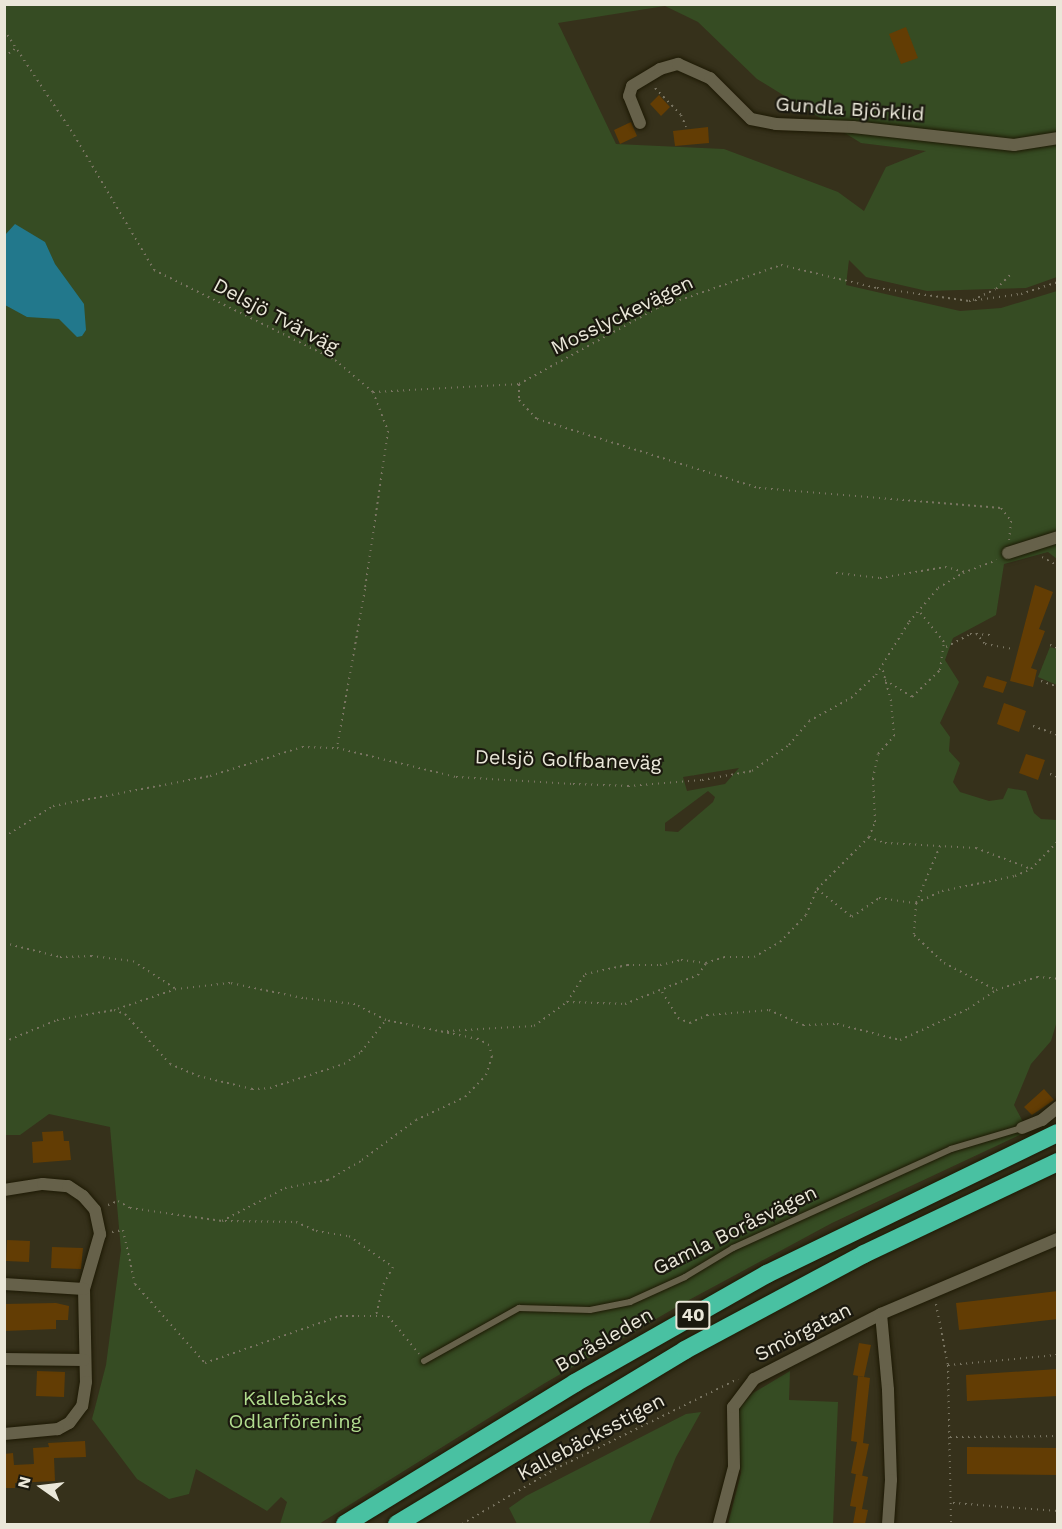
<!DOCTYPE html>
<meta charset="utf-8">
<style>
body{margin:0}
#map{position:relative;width:1062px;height:1529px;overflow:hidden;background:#36311b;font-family:"Work Sans",sans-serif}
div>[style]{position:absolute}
.green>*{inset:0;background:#364c23}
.water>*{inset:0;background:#22788c}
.building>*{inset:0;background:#633d04}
.path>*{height:2px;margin-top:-1px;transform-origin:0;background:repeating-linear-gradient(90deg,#7a7562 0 1.5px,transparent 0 6px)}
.roads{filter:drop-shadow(0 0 2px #1d1904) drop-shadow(0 0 2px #1d1904)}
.service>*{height:6px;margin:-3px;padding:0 3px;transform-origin:3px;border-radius:3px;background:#66614a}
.minor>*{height:12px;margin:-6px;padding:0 6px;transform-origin:6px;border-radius:6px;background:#66614a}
.motorway>*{height:18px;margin:-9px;padding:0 9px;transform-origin:9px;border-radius:9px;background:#49c1a2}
span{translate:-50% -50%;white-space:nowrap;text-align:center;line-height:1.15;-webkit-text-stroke:4.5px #1b190f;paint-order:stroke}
.shield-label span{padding:2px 4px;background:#1b190f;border:2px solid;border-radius:4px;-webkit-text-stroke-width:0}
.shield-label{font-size:18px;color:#eae7d9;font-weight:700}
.street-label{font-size:20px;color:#eae7d9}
.park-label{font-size:20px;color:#b1dc8e}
.frame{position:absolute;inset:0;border:6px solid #eae7d9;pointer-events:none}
.north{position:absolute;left:12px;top:1457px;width:60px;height:60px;-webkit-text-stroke:4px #1b190f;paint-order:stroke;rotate:284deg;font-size:16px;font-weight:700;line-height:24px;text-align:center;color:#eae7d9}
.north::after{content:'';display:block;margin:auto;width:21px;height:27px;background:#eae7d9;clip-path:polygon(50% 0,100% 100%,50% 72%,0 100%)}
</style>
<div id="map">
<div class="green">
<i style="clip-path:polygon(evenodd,4px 5px,1057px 5px,1057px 277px,1026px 288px,927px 291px,866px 277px,849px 260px,846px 285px,960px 311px,1001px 308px,1057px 291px,1057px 559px,1048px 552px,1004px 564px,996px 615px,953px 638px,945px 660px,959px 682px,940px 723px,950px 737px,949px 751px,960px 763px,953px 782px,960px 792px,989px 801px,1003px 799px,1008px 788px,1026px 791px,1034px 813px,1041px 819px,1057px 820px,1057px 1021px,1051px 1041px,1031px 1064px,1014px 1105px,1028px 1131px,832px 1223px,687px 1301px,545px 1383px,319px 1524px,280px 1524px,287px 1502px,281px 1497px,267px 1511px,196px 1469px,189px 1494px,169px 1499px,137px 1479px,92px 1419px,106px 1365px,121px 1250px,110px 1127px,49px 1114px,20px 1135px,5px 1135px,4px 5px,665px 6px,698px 22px,757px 79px,861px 143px,926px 151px,886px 167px,864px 211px,838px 192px,724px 149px,616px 144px,558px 23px,665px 6px,4px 5px,739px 768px,725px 784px,687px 791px,683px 777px,739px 768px,4px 5px,708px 791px,715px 797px,713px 802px,678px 832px,665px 831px,665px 823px,708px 791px)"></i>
<i style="clip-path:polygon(1050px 647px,1057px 649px,1057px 685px,1038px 677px)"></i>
<i style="clip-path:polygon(790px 1371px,789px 1400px,838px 1402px,833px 1524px,728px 1524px,741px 1473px,737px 1436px,739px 1408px,753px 1393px)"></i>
<i style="clip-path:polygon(701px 1412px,676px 1457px,649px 1524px,517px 1524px,509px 1508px,526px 1496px,686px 1414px)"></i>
</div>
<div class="water">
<i style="clip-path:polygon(15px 224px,45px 242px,55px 264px,84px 304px,86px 330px,82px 336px,77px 337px,59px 319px,27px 317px,5px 305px,5px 235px)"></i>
</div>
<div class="building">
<i style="clip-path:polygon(906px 27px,918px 58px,901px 64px,889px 34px)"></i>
<i style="clip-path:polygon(659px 95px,670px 107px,661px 116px,650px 104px)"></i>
<i style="clip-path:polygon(631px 122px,637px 136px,620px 144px,614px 130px)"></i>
<i style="clip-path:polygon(708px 127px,709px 143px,675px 146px,673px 131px)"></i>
<i style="clip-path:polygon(1035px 585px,1053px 592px,1039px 629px,1045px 631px,1031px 668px,1037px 670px,1033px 687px,1010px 681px)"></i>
<i style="clip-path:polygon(987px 676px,1007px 682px,1003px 693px,983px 687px)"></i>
<i style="clip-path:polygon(1004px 703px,1026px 711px,1019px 732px,997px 724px)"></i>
<i style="clip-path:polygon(1026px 754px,1045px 760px,1038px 780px,1019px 773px)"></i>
<i style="clip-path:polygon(1044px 1089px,1054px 1100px,1032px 1115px,1024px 1107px)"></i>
<i style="clip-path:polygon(63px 1131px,64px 1141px,69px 1141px,71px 1160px,33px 1163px,32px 1142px,43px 1141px,42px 1132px)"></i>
<i style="clip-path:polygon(7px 1240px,30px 1241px,29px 1262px,6px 1261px)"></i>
<i style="clip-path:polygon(52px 1247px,83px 1248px,81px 1269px,51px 1268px)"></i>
<i style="clip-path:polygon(1058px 1291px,1058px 1319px,959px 1330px,956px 1303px)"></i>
<i style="clip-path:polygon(56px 1303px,69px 1306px,68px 1320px,56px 1320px,56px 1329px,4px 1331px,4px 1304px)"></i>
<i style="clip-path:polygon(859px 1343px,871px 1345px,864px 1377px,853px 1375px)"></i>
<i style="clip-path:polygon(1058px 1369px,1058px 1396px,967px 1401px,966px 1375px)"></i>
<i style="clip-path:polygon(37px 1371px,65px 1372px,64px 1397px,36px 1396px)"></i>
<i style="clip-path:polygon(858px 1376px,870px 1378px,863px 1443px,869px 1444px,862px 1476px,851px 1473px,857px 1442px,851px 1441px)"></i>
<i style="clip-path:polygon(85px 1441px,86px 1457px,54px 1458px,55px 1481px,15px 1483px,15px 1488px,4px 1488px,4px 1454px,13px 1453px,14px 1465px,34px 1464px,33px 1448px,49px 1447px,48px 1443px)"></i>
<i style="clip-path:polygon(967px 1447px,1058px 1448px,1058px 1475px,967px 1474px)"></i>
<i style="clip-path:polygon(856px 1474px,868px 1477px,862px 1509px,868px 1510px,865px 1524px,853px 1524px,856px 1507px,850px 1506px)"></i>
</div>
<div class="path">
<i style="left:4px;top:30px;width:126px;rotate:56.3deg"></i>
<i style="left:74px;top:135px;width:157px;rotate:59.3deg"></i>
<i style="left:154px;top:270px;width:202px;rotate:26.4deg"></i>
<i style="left:335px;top:360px;width:50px;rotate:40.1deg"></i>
<i style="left:373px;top:392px;width:42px;rotate:69deg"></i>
<i style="left:388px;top:431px;width:160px;rotate:98.3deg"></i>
<i style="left:365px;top:589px;width:161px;rotate:100deg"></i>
<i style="left:4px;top:57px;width:15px;rotate:-37deg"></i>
<i style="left:655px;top:88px;width:37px;rotate:46deg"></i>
<i style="left:681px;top:115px;width:13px;rotate:67deg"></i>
<i style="left:973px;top:300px;width:25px;rotate:-26deg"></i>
<i style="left:996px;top:289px;width:23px;rotate:-45deg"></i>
<i style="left:519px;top:384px;width:16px;rotate:90deg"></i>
<i style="left:519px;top:400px;width:26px;rotate:47deg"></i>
<i style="left:537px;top:419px;width:232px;rotate:17.3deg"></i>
<i style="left:759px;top:488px;width:243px;rotate:4.7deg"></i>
<i style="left:1001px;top:508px;width:16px;rotate:52deg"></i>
<i style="left:1011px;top:521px;width:19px;rotate:96deg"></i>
<i style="left:373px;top:392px;width:146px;rotate:-3.1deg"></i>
<i style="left:519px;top:384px;width:158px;rotate:-28.8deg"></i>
<i style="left:657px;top:308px;width:131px;rotate:-19.1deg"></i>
<i style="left:781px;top:265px;width:99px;rotate:13.5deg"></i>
<i style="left:877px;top:288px;width:93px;rotate:8deg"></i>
<i style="left:969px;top:301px;width:52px;rotate:-7.7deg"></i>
<i style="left:1021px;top:294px;width:39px;rotate:-18deg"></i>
<i style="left:1042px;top:557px;width:18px;rotate:29deg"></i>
<i style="left:836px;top:573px;width:44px;rotate:6.5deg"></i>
<i style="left:880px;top:578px;width:66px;rotate:-9.6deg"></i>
<i style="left:945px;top:567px;width:21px;rotate:14deg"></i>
<i style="left:976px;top:633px;width:14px;rotate:51deg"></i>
<i style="left:985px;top:644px;width:28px;rotate:10deg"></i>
<i style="left:1050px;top:645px;width:9px;rotate:21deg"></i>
<i style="left:946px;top:647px;width:27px;rotate:-28deg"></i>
<i style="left:970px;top:634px;width:20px;rotate:3deg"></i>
<i style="left:885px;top:680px;width:32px;rotate:32deg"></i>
<i style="left:912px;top:697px;width:39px;rotate:-44deg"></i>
<i style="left:940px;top:670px;width:28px;rotate:-82deg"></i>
<i style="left:944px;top:642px;width:40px;rotate:-129deg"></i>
<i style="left:1041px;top:681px;width:18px;rotate:19deg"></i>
<i style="left:1033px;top:726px;width:27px;rotate:20deg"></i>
<i style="left:1050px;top:774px;width:9px;rotate:21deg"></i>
<i style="left:4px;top:837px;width:58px;rotate:-32.3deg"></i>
<i style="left:53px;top:806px;width:160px;rotate:-10.8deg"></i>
<i style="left:210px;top:776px;width:96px;rotate:-17.5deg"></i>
<i style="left:302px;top:747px;width:35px;rotate:2deg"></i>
<i style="left:337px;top:748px;width:122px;rotate:13.7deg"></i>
<i style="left:456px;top:777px;width:117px;rotate:3.4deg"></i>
<i style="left:573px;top:784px;width:55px;rotate:2.1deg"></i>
<i style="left:628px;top:786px;width:74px;rotate:-4.6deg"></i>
<i style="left:702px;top:780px;width:51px;rotate:-10.2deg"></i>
<i style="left:752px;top:771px;width:45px;rotate:-35.1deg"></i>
<i style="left:789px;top:745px;width:31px;rotate:-50deg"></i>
<i style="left:809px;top:721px;width:48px;rotate:-28.7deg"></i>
<i style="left:851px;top:698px;width:34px;rotate:-43deg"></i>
<i style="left:876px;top:675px;width:62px;rotate:-58.1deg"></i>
<i style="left:909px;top:622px;width:45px;rotate:-49.5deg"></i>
<i style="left:938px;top:588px;width:29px;rotate:-31deg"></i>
<i style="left:963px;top:573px;width:36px;rotate:-21deg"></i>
<i style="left:869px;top:837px;width:17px;rotate:21deg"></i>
<i style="left:885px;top:843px;width:91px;rotate:3.1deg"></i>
<i style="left:976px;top:848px;width:59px;rotate:20.9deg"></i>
<i style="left:940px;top:846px;width:62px;rotate:112.8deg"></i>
<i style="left:916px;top:903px;width:32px;rotate:94deg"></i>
<i style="left:914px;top:935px;width:41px;rotate:43deg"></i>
<i style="left:944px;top:963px;width:59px;rotate:27.4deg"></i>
<i style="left:817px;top:889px;width:45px;rotate:38.7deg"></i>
<i style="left:852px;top:917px;width:33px;rotate:-35deg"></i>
<i style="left:879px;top:898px;width:37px;rotate:8deg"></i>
<i style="left:916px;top:903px;width:29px;rotate:-25deg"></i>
<i style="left:942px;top:891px;width:75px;rotate:-11.6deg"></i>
<i style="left:1015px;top:876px;width:17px;rotate:-24deg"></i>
<i style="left:1031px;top:869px;width:39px;rotate:-46deg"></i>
<i style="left:4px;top:943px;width:58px;rotate:14deg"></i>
<i style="left:60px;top:957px;width:31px;rotate:-2deg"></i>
<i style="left:91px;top:956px;width:42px;rotate:6.8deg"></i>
<i style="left:133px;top:961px;width:51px;rotate:33.1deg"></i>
<i style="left:662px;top:992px;width:31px;rotate:58deg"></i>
<i style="left:678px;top:1018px;width:13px;rotate:23deg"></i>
<i style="left:690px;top:1023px;width:19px;rotate:-25deg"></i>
<i style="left:707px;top:1015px;width:62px;rotate:-4.6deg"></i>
<i style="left:769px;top:1010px;width:37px;rotate:24deg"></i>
<i style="left:803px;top:1025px;width:34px;rotate:-2deg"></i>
<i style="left:837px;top:1024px;width:65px;rotate:14.3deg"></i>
<i style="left:900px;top:1040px;width:75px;rotate:-24.5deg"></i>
<i style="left:968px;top:1009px;width:34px;rotate:-34deg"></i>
<i style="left:996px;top:990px;width:43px;rotate:-17.6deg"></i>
<i style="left:1037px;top:977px;width:21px;rotate:5deg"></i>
<i style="left:567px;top:1002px;width:33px;rotate:-57deg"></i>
<i style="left:585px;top:974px;width:43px;rotate:-12.1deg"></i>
<i style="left:627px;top:965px;width:33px"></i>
<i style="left:660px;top:965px;width:22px;rotate:-13deg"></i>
<i style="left:681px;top:960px;width:25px;rotate:7deg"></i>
<i style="left:447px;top:1031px;width:87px;rotate:-3.3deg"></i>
<i style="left:534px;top:1026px;width:41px;rotate:-36deg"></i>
<i style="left:567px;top:1002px;width:58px;rotate:2deg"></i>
<i style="left:625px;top:1004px;width:79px;rotate:-21.7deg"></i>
<i style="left:698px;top:975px;width:14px;rotate:-56deg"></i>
<i style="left:706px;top:963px;width:19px;rotate:-18deg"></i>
<i style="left:724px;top:957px;width:30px"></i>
<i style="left:754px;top:957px;width:30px;rotate:-30deg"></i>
<i style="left:780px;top:942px;width:37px;rotate:-46deg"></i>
<i style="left:806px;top:915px;width:28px;rotate:-67deg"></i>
<i style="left:817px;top:889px;width:74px;rotate:-45deg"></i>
<i style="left:869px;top:837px;width:16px;rotate:-68deg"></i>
<i style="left:875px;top:822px;width:43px;rotate:-92.7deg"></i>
<i style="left:873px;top:779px;width:25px;rotate:-79deg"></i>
<i style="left:878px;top:754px;width:24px;rotate:-48deg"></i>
<i style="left:894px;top:736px;width:35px;rotate:-95deg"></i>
<i style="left:891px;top:701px;width:34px;rotate:-105deg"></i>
<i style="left:4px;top:1042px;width:57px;rotate:-22.5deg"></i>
<i style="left:57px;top:1020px;width:58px;rotate:-10deg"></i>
<i style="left:114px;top:1010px;width:12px;rotate:20deg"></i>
<i style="left:125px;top:1014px;width:67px;rotate:48deg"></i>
<i style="left:170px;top:1064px;width:30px;rotate:23deg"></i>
<i style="left:198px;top:1076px;width:56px;rotate:13.5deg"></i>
<i style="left:252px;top:1089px;width:18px;rotate:-3deg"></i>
<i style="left:270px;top:1088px;width:78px;rotate:-18deg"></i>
<i style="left:344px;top:1064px;width:21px;rotate:-35deg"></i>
<i style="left:361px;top:1052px;width:41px;rotate:-52deg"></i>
<i style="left:108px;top:1205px;width:11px;rotate:-22deg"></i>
<i style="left:118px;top:1201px;width:14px;rotate:30deg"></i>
<i style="left:130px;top:1208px;width:93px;rotate:8deg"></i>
<i style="left:222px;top:1221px;width:71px;rotate:-27.6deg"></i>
<i style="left:285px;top:1188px;width:44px;rotate:-10.5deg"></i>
<i style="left:328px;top:1180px;width:39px;rotate:-30deg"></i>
<i style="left:362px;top:1160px;width:67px;rotate:-36.5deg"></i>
<i style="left:416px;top:1120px;width:54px;rotate:-25.1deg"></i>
<i style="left:465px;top:1097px;width:30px;rotate:-46deg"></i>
<i style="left:486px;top:1075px;width:19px;rotate:-72deg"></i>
<i style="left:492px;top:1057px;width:12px;rotate:-104deg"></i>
<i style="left:489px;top:1045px;width:13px;rotate:-151deg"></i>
<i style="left:478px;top:1039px;width:94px;rotate:-168.3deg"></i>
<i style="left:386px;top:1020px;width:35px;rotate:-153deg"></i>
<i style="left:355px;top:1004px;width:52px;rotate:-173.4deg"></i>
<i style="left:303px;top:998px;width:75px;rotate:-168.4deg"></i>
<i style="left:230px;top:983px;width:54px;rotate:173.7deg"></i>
<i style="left:176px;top:989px;width:65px;rotate:161.3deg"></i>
<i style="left:225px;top:1221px;width:71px;rotate:0.8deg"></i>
<i style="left:296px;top:1222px;width:22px;rotate:24deg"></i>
<i style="left:316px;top:1231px;width:33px;rotate:9deg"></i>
<i style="left:349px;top:1236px;width:54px;rotate:35.2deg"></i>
<i style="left:393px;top:1267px;width:18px;rotate:119deg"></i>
<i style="left:384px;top:1283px;width:34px;rotate:104deg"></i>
<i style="left:112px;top:1232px;width:11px;rotate:-10deg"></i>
<i style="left:123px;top:1230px;width:55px;rotate:77.5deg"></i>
<i style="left:135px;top:1284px;width:106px;rotate:48.5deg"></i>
<i style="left:205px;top:1363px;width:143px;rotate:-19.2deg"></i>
<i style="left:340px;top:1316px;width:48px"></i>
<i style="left:388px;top:1316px;width:49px;rotate:50.8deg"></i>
<i style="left:936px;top:1304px;width:62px;rotate:78.9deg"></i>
<i style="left:948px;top:1365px;width:159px;rotate:88.9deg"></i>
<i style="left:948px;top:1365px;width:110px;rotate:-5.2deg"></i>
<i style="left:950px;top:1437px;width:108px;rotate:-0.5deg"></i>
<i style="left:953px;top:1503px;width:105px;rotate:4.4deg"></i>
<i style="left:462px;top:1524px;width:108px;rotate:-30.6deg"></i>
<i style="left:555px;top:1469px;width:204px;rotate:-26.2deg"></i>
</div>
<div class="roads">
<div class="service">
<i style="left:424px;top:1361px;width:109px;rotate:-29.2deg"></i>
<i style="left:519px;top:1308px;width:71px;rotate:1.6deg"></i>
<i style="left:590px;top:1310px;width:41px;rotate:-11.3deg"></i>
<i style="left:630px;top:1302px;width:60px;rotate:-24.4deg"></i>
<i style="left:685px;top:1277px;width:56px;rotate:-31.1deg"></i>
<i style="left:733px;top:1248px;width:239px;rotate:-24.4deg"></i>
<i style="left:951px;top:1149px;width:74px;rotate:-16.5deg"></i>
</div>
<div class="minor">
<i style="left:640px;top:123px;width:29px;rotate:-112deg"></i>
<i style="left:629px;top:96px;width:10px;rotate:-73deg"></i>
<i style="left:632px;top:86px;width:33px;rotate:-31deg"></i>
<i style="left:660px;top:69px;width:19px;rotate:-16deg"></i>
<i style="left:678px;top:64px;width:35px;rotate:24deg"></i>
<i style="left:710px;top:78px;width:58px;rotate:45deg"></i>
<i style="left:751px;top:119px;width:25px;rotate:11deg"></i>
<i style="left:776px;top:124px;width:77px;rotate:2.2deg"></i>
<i style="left:853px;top:127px;width:162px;rotate:6.4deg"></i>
<i style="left:1014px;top:145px;width:45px;rotate:-9deg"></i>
<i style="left:1008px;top:553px;width:52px;rotate:-17.7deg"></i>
<i style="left:1022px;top:1128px;width:22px;rotate:-22deg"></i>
<i style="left:1042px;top:1120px;width:21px;rotate:-39deg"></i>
<i style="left:4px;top:1190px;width:39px;rotate:-9deg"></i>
<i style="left:43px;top:1184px;width:25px;rotate:5deg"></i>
<i style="left:68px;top:1186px;width:18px;rotate:34deg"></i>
<i style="left:83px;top:1196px;width:18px;rotate:49deg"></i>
<i style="left:95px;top:1210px;width:25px;rotate:78deg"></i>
<i style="left:100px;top:1234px;width:57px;rotate:106.2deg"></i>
<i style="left:84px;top:1289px;width:93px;rotate:88.8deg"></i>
<i style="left:86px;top:1382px;width:24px;rotate:99deg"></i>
<i style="left:82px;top:1406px;width:21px;rotate:127deg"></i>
<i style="left:69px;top:1423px;width:13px;rotate:151deg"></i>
<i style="left:58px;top:1429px;width:54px;rotate:174.7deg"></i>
<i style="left:4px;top:1284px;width:80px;rotate:3.6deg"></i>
<i style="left:881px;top:1314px;width:76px;rotate:84.7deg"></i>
<i style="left:888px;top:1390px;width:90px;rotate:88.1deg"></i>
<i style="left:891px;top:1480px;width:44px;rotate:93.9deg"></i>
<i style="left:4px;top:1359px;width:80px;rotate:0.7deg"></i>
<i style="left:719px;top:1524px;width:59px;rotate:-75.3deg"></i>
<i style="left:734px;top:1467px;width:60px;rotate:-91deg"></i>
<i style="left:733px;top:1407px;width:35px;rotate:-53deg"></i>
<i style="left:754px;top:1379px;width:143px;rotate:-27.1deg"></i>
<i style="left:881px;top:1314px;width:192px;rotate:-23deg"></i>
</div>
<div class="motorway">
<i style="left:345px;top:1524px;width:270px;rotate:-31.5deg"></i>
<i style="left:575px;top:1383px;width:221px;rotate:-29.6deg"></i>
<i style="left:767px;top:1274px;width:323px;rotate:-25.9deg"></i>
<i style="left:397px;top:1524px;width:336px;rotate:-31.1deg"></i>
<i style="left:685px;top:1350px;width:203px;rotate:-28.2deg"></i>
<i style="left:864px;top:1254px;width:215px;rotate:-25.4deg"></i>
</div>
</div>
<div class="shield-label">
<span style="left:693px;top:1315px">40</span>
</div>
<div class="street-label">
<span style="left:850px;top:109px;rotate:4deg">Gundla Björklid</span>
<span style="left:622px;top:315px;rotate:-26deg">Mosslyckevägen</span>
<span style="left:276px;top:316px;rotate:28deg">Delsjö Tvärväg</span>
<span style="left:568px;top:760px;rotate:2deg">Delsjö Golfbaneväg</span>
<span style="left:735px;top:1230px;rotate:-26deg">Gamla Boråsvägen</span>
<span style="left:803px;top:1332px;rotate:-27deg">Smörgatan</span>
<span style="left:604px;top:1340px;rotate:-30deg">Boråsleden</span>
<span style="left:591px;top:1437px;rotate:-28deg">Kallebäcksstigen</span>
</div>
<div class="park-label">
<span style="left:295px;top:1410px">Kallebäcks<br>Odlarförening</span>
</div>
<div class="frame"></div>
<div class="north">N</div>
</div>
